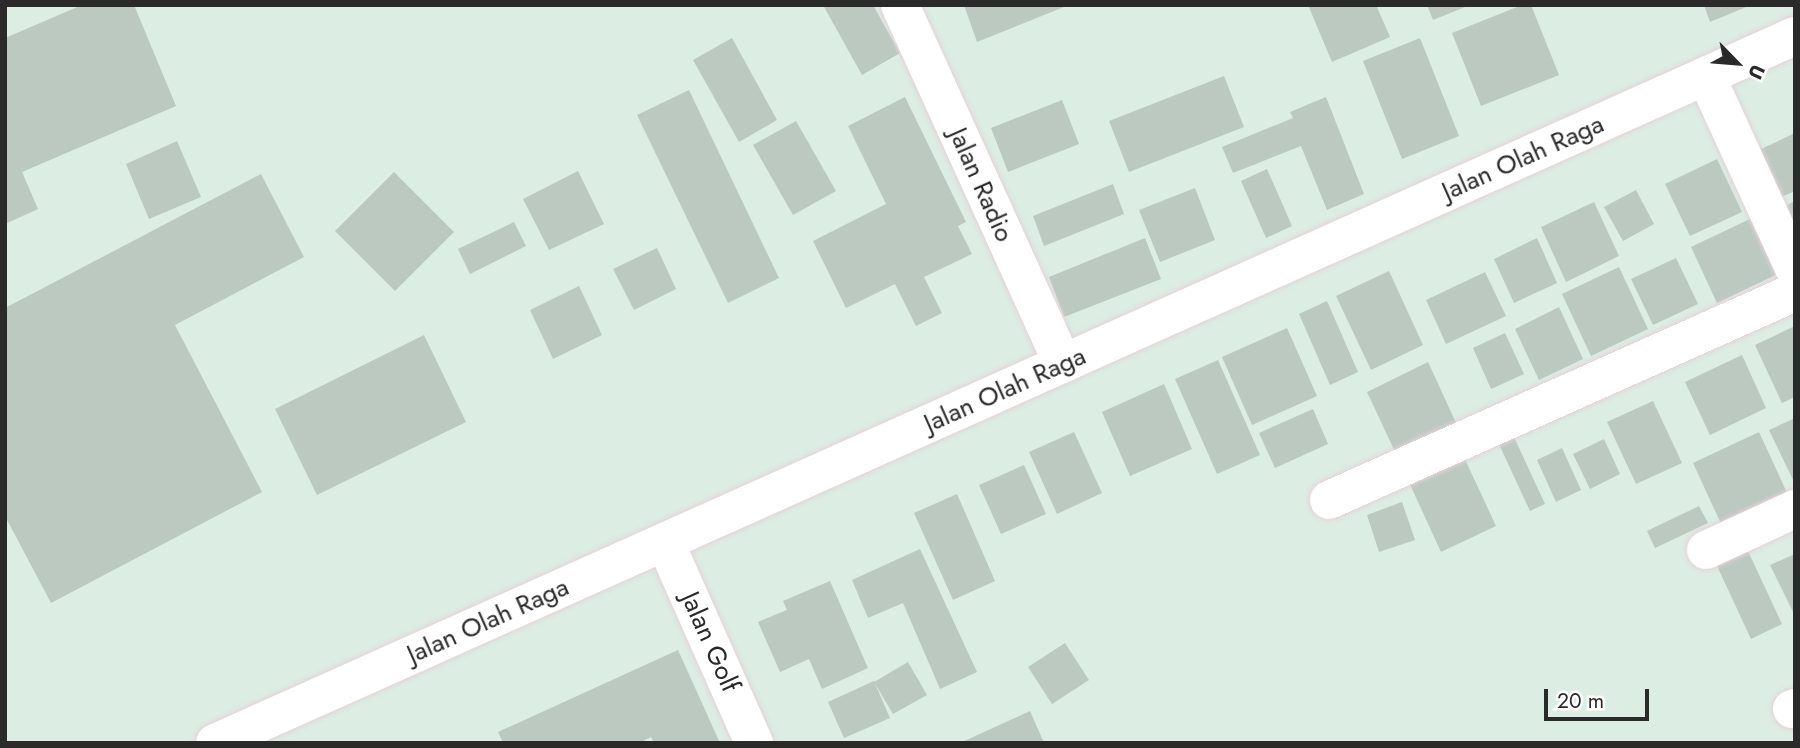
<!DOCTYPE html>
<style>
body{margin:0}
#map{position:relative;width:1800px;height:748px;overflow:hidden;background:#dcede3;font-family:Jost,sans-serif}
div>[style]{position:absolute}
.building>*{inset:0;background:#bbc9c1}
.roads{filter:drop-shadow(0 0 2px #e4d1d7) drop-shadow(0 0 2px #e4d1d7)}
.minor>*{height:38px;margin:-19px;padding:0 19px;transform-origin:19px;border-radius:19px;background:#fff}
span{translate:-50% -50%;white-space:nowrap;text-align:center;line-height:1.15;-webkit-text-stroke:5px #fff;paint-order:stroke}
.street-label{font-size:26px;color:#2a2a2a}
.frame{position:absolute;inset:0;border:7px solid #2a2a2a;pointer-events:none}
.north{position:absolute;left:1702px;top:28px;width:70px;height:70px;-webkit-text-stroke:5px #fff;paint-order:stroke;rotate:115deg;font-size:19px;font-weight:700;line-height:28px;text-align:center;color:#2a2a2a}
.north::after{content:'';display:block;margin:auto;width:24px;height:32px;background:#2a2a2a;clip-path:polygon(50% 0,100% 100%,50% 72%,0 100%)}
.scale{position:absolute;left:1544px;top:689px;width:105px;height:32px;box-sizing:border-box;border:4px solid #2a2a2a;border-top:0;padding-left:9px;font-size:21px;line-height:24px;white-space:nowrap;color:#2a2a2a;-webkit-text-stroke:5px #fff;paint-order:stroke}
</style>
<div id="map">
<div class="building">
<i style="clip-path:polygon(82px 5px,134px 5px,176px 106px,22px 172px,38px 209px,5px 224px,5px 38px)"></i>
<i style="clip-path:polygon(823px 5px,873px 5px,900px 53px,862px 75px)"></i>
<i style="clip-path:polygon(964px 5px,1069px 5px,977px 42px)"></i>
<i style="clip-path:polygon(1308px 5px,1376px 5px,1390px 37px,1332px 62px)"></i>
<i style="clip-path:polygon(1427px 5px,1470px 5px,1433px 20px)"></i>
<i style="clip-path:polygon(1522px 5px,1531px 5px,1559px 75px,1481px 106px,1452px 33px)"></i>
<i style="clip-path:polygon(1704px 5px,1751px 5px,1710px 22px)"></i>
<i style="clip-path:polygon(732px 38px,777px 120px,739px 142px,693px 60px)"></i>
<i style="clip-path:polygon(1420px 38px,1459px 136px,1402px 159px,1363px 61px)"></i>
<i style="clip-path:polygon(1224px 76px,1244px 127px,1129px 172px,1109px 121px)"></i>
<i style="clip-path:polygon(689px 90px,779px 278px,728px 303px,637px 115px)"></i>
<i style="clip-path:polygon(905px 97px,966px 222px,958px 226px,972px 254px,924px 277px,942px 313px,916px 326px,895px 284px,846px 308px,813px 241px,886px 204px,848px 126px)"></i>
<i style="clip-path:polygon(1326px 97px,1364px 194px,1327px 210px,1301px 146px,1233px 173px,1222px 147px,1293px 118px,1290px 112px)"></i>
<i style="clip-path:polygon(1062px 100px,1079px 144px,1008px 172px,991px 128px)"></i>
<i style="clip-path:polygon(796px 121px,836px 191px,793px 215px,753px 145px)"></i>
<i style="clip-path:polygon(1795px 133px,1795px 191px,1777px 199px,1755px 152px)"></i>
<i style="clip-path:polygon(177px 141px,201px 197px,149px 219px,126px 164px)"></i>
<i style="clip-path:polygon(1717px 159px,1742px 212px,1690px 236px,1665px 184px)"></i>
<i style="clip-path:polygon(1267px 169px,1292px 226px,1266px 238px,1241px 181px)"></i>
<i style="clip-path:polygon(578px 171px,604px 224px,549px 250px,523px 199px)"></i>
<i style="clip-path:polygon(394px 172px,454px 232px,395px 291px,335px 231px)"></i>
<i style="clip-path:polygon(261px 174px,304px 257px,175px 325px,262px 492px,51px 603px,5px 516px,5px 308px)"></i>
<i style="clip-path:polygon(1113px 184px,1124px 214px,1044px 246px,1033px 216px)"></i>
<i style="clip-path:polygon(1195px 188px,1215px 240px,1160px 262px,1139px 210px)"></i>
<i style="clip-path:polygon(1636px 190px,1654px 224px,1623px 241px,1604px 207px)"></i>
<i style="clip-path:polygon(1795px 201px,1795px 238px,1781px 208px)"></i>
<i style="clip-path:polygon(1594px 202px,1619px 256px,1566px 282px,1541px 227px)"></i>
<i style="clip-path:polygon(1754px 217px,1780px 273px,1717px 303px,1691px 247px)"></i>
<i style="clip-path:polygon(514px 222px,526px 246px,470px 274px,458px 249px)"></i>
<i style="clip-path:polygon(1145px 238px,1161px 279px,1064px 317px,1049px 277px)"></i>
<i style="clip-path:polygon(1537px 238px,1557px 283px,1514px 303px,1494px 259px)"></i>
<i style="clip-path:polygon(657px 248px,676px 289px,634px 310px,613px 269px)"></i>
<i style="clip-path:polygon(1676px 258px,1698px 304px,1653px 325px,1631px 279px)"></i>
<i style="clip-path:polygon(1619px 267px,1648px 329px,1591px 356px,1562px 294px)"></i>
<i style="clip-path:polygon(1389px 271px,1423px 345px,1371px 370px,1336px 296px)"></i>
<i style="clip-path:polygon(1485px 272px,1506px 316px,1446px 344px,1426px 300px)"></i>
<i style="clip-path:polygon(579px 286px,602px 335px,553px 359px,530px 310px)"></i>
<i style="clip-path:polygon(1327px 301px,1358px 372px,1330px 385px,1299px 314px)"></i>
<i style="clip-path:polygon(1559px 307px,1583px 359px,1539px 380px,1515px 329px)"></i>
<i style="clip-path:polygon(1795px 326px,1795px 397px,1782px 403px,1755px 345px)"></i>
<i style="clip-path:polygon(1287px 328px,1317px 396px,1252px 425px,1222px 357px)"></i>
<i style="clip-path:polygon(1505px 333px,1524px 374px,1491px 389px,1473px 348px)"></i>
<i style="clip-path:polygon(424px 335px,466px 422px,317px 495px,275px 409px)"></i>
<i style="clip-path:polygon(1742px 355px,1766px 408px,1710px 435px,1685px 382px)"></i>
<i style="clip-path:polygon(1218px 360px,1260px 455px,1217px 474px,1175px 379px)"></i>
<i style="clip-path:polygon(1428px 362px,1458px 427px,1397px 456px,1367px 392px)"></i>
<i style="clip-path:polygon(1164px 384px,1192px 449px,1130px 476px,1102px 412px)"></i>
<i style="clip-path:polygon(1653px 401px,1682px 463px,1636px 484px,1607px 422px)"></i>
<i style="clip-path:polygon(1313px 409px,1328px 444px,1275px 468px,1259px 433px)"></i>
<i style="clip-path:polygon(1795px 418px,1795px 484px,1769px 430px)"></i>
<i style="clip-path:polygon(1074px 432px,1102px 493px,1057px 514px,1029px 452px)"></i>
<i style="clip-path:polygon(1759px 432px,1788px 495px,1722px 526px,1693px 463px)"></i>
<i style="clip-path:polygon(1513px 435px,1545px 504px,1530px 511px,1498px 442px)"></i>
<i style="clip-path:polygon(1604px 439px,1620px 474px,1590px 489px,1573px 454px)"></i>
<i style="clip-path:polygon(1562px 448px,1581px 490px,1556px 502px,1537px 460px)"></i>
<i style="clip-path:polygon(1463px 455px,1496px 526px,1441px 552px,1408px 480px)"></i>
<i style="clip-path:polygon(1024px 465px,1046px 514px,1001px 534px,979px 485px)"></i>
<i style="clip-path:polygon(957px 494px,995px 581px,953px 600px,914px 513px)"></i>
<i style="clip-path:polygon(1402px 502px,1415px 540px,1379px 552px,1367px 515px)"></i>
<i style="clip-path:polygon(1699px 506px,1708px 523px,1655px 548px,1647px 531px)"></i>
<i style="clip-path:polygon(920px 549px,977px 672px,940px 689px,903px 603px,868px 618px,852px 580px)"></i>
<i style="clip-path:polygon(1748px 551px,1782px 624px,1751px 639px,1717px 566px)"></i>
<i style="clip-path:polygon(1795px 554px,1795px 616px,1770px 565px)"></i>
<i style="clip-path:polygon(830px 581px,868px 668px,822px 689px,809px 659px,780px 672px,758px 622px,787px 610px,783px 601px)"></i>
<i style="clip-path:polygon(1065px 643px,1089px 680px,1052px 704px,1028px 667px)"></i>
<i style="clip-path:polygon(678px 650px,720px 743px,654px 743px,651px 737px,639px 743px,503px 743px,498px 732px)"></i>
<i style="clip-path:polygon(908px 662px,927px 695px,893px 714px,874px 682px)"></i>
<i style="clip-path:polygon(874px 681px,890px 718px,844px 738px,828px 702px)"></i>
<i style="clip-path:polygon(1030px 711px,1044px 743px,960px 743px)"></i>
</div>
<div class="roads">
<div class="minor">
<i style="left:900px;top:5px;width:394px;rotate:65.6deg"></i>
<i style="left:1706px;top:76px;width:213px;rotate:65.4deg"></i>
<i style="left:1329px;top:500px;width:510px;rotate:-24.05deg"></i>
<i style="left:665px;top:542px;width:220px;rotate:66.1deg"></i>
<i style="left:1706px;top:550px;width:98px;rotate:-24.7deg"></i>
<i style="left:1792px;top:709px;width:3px;rotate:-18deg"></i>
<i style="left:215px;top:743px;width:1731px;rotate:-24.11deg"></i>
</div>
</div>
<div class="street-label">
<span style="left:1523px;top:158px;rotate:-24deg">Jalan Olah Raga</span>
<span style="left:981px;top:185px;rotate:66deg">Jalan Radio</span>
<span style="left:1005px;top:390px;rotate:-24deg">Jalan Olah Raga</span>
<span style="left:488px;top:621px;rotate:-24deg">Jalan Olah Raga</span>
<span style="left:710px;top:642px;rotate:66deg">Jalan Golf</span>
</div>
<div class="frame"></div>
<div class="north">U</div>
<div class="scale">20 m</div>
</div>
